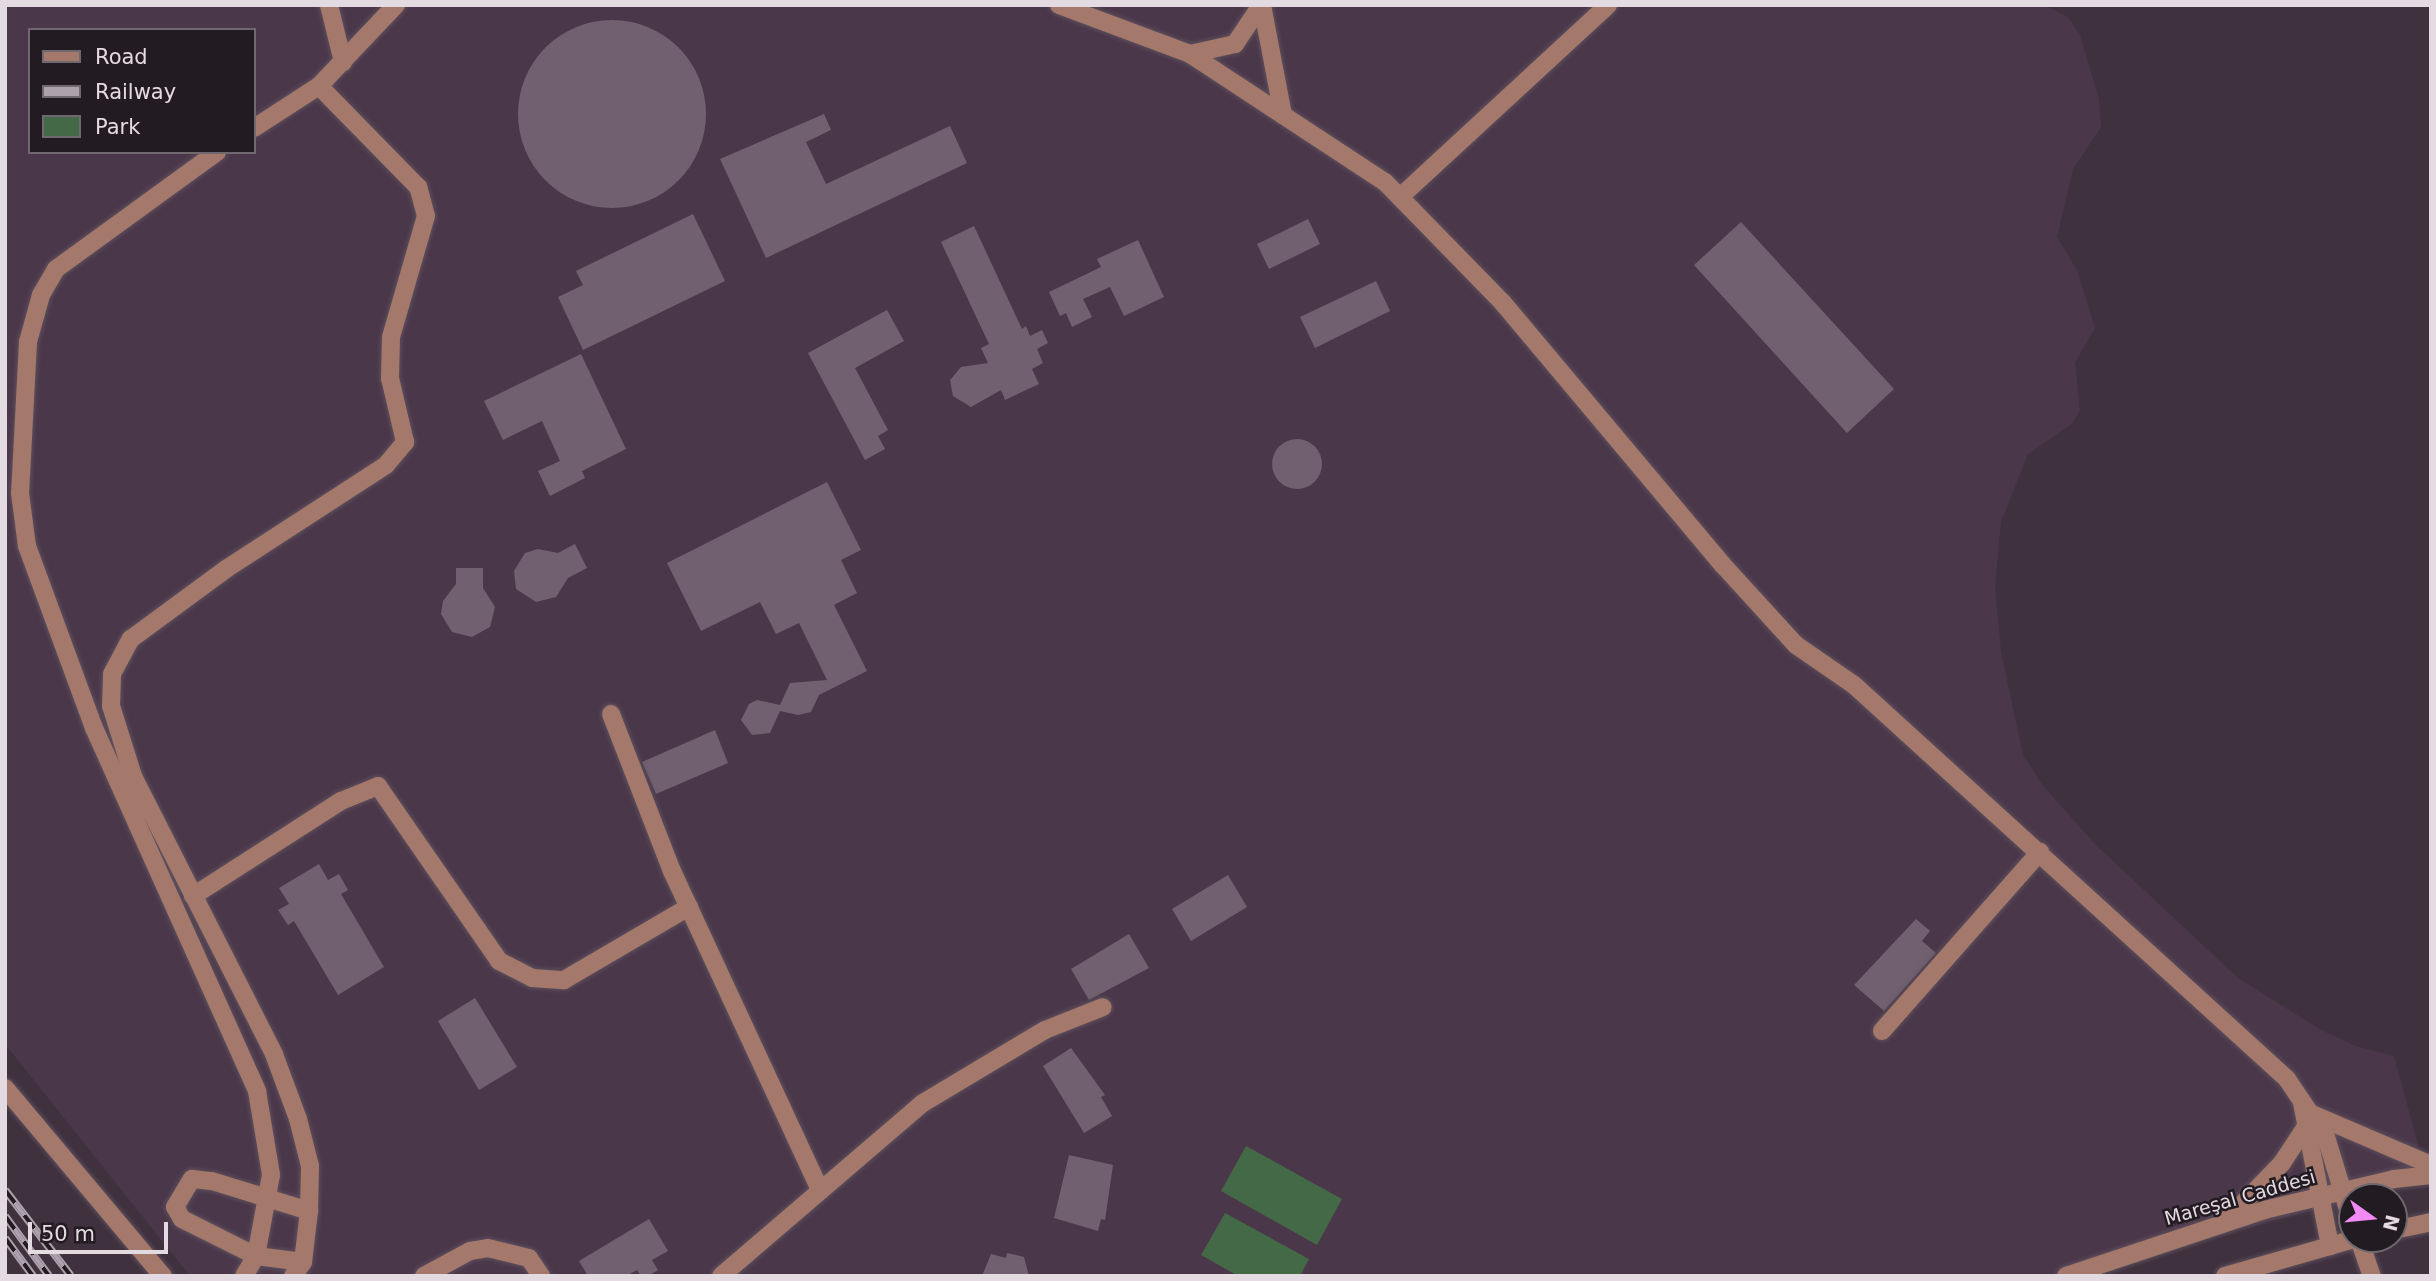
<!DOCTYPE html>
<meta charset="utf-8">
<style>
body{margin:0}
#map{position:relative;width:2436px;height:1281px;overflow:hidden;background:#40313f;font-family:"DejaVu Sans",sans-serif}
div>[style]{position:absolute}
.built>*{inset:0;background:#4b374a}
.green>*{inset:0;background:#436947}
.building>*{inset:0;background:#716170}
.round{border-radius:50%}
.roads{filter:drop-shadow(0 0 2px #5d4f5c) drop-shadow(0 0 2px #5d4f5c)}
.minor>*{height:18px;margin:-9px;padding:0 9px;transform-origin:9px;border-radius:9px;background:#a4796b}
.rail>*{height:8px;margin-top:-4px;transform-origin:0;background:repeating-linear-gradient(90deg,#221c22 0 16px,#ada2ac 0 32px);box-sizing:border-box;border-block:2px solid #ada2ac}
span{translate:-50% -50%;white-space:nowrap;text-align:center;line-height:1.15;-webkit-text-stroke:5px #221c22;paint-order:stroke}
.street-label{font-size:19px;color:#e3dae2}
.frame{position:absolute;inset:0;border:7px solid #e3dae2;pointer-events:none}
.legend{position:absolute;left:28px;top:28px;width:228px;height:126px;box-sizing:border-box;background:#221c22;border:2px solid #6f686f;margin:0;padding:9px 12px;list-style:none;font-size:21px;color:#e3dae2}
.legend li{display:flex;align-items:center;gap:14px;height:35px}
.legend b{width:35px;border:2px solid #6f686f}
.north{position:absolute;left:2338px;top:1183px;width:70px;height:70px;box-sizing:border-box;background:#221c22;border:2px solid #6f686f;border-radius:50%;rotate:105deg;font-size:19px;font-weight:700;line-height:28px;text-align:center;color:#e3dae2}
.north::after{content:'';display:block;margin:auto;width:24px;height:32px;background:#f18af4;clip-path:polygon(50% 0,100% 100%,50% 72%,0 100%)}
.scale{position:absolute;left:28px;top:1222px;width:140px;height:32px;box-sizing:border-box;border:4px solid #e3dae2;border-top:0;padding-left:9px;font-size:21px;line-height:24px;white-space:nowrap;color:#e3dae2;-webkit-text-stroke:5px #221c22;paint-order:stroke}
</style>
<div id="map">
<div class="built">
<i style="clip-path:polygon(evenodd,5px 5px,2048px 7px,2068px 17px,2080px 35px,2099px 99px,2101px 127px,2073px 169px,2057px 237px,2077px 270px,2095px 328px,2075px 363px,2080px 410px,2072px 424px,2028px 454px,2001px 522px,1995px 586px,2001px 652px,2023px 755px,2043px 786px,2097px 846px,2238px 978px,2321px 1030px,2356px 1046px,2394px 1056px,2427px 1178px,2076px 1276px,190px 1276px,5px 1044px,5px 5px,30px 30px,254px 30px,254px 152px,30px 152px,30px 30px)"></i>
</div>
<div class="green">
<i style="clip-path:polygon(1246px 1146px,1342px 1199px,1317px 1245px,1221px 1191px)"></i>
<i style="clip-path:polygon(1225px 1213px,1309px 1259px,1300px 1276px,1238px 1276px,1201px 1255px)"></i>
</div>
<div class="building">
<i class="round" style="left:518px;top:20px;width:188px;height:188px"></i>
<i style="clip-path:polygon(824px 114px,831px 130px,806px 142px,826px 184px,950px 126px,967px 163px,766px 258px,720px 159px)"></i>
<i style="clip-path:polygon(693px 214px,725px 281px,583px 350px,558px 297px,583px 285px,576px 271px)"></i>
<i style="clip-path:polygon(1308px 219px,1320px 244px,1269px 269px,1257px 244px)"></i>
<i style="clip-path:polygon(1741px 222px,1894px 389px,1847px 433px,1694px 265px)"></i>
<i style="clip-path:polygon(974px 226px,1022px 329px,1026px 326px,1030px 336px,1042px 330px,1048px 343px,1037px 349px,1043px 363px,1032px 369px,1039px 384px,1005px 400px,1001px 390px,971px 407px,953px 396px,950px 380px,961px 367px,988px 363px,981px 348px,989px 344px,941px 242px)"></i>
<i style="clip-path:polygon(1138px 240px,1164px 297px,1124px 316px,1110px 287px,1083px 299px,1092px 317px,1072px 327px,1066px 313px,1060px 316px,1049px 292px,1101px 267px,1097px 259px)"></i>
<i style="clip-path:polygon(1376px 281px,1390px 311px,1315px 348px,1300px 317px)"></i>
<i style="clip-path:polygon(887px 310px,904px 341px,855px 368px,888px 430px,878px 436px,885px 449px,865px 460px,808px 353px)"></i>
<i style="clip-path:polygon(581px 354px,626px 449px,582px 471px,585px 478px,550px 496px,538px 471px,560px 461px,542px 421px,503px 440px,484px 401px)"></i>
<i class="round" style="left:1272px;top:439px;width:50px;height:50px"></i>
<i style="clip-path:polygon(827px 482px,861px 550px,841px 560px,857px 593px,834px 605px,867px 671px,819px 695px,811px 712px,798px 715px,780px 711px,770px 733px,752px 735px,741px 720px,749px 704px,757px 700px,780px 705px,790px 683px,827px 680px,799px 623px,776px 634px,760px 602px,701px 631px,667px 563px)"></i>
<i style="clip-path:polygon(575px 544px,587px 568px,568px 578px,556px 597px,536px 602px,516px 589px,514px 571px,525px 553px,538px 549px,558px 553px)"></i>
<i style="clip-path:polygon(456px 568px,483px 568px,483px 588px,495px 607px,490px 627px,472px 637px,452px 632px,441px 614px,443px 601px,456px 584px)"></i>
<i style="clip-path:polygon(715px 730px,728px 763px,656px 794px,642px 762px)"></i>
<i style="clip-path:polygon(319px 864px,328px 880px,339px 874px,348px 890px,341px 894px,384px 967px,338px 995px,294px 921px,288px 925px,278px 910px,289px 904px,279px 888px)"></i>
<i style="clip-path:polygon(1228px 875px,1247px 907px,1191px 941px,1172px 909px)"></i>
<i style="clip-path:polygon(1916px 919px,1930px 931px,1922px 941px,1936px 953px,1884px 1011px,1854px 985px)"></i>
<i style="clip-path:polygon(1129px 934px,1149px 968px,1089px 1000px,1071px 969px)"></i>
<i style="clip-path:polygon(475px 998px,517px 1067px,479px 1090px,438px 1021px)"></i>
<i style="clip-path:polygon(1071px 1048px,1105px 1095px,1101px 1097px,1112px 1116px,1084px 1133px,1043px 1066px)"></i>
<i style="clip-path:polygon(1069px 1155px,1113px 1165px,1105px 1220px,1101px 1219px,1098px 1231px,1054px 1218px)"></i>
<i style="clip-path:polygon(649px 1219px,668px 1251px,652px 1260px,658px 1270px,648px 1276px,641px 1276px,637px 1270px,626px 1276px,588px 1276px,579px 1261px)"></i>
<i style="clip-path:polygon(1007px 1253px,1024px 1257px,1029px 1276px,982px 1276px,991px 1254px,1006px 1258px)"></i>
</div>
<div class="roads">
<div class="minor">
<i style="left:329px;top:5px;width:59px;rotate:76.2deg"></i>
<i style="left:1059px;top:5px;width:140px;rotate:20.5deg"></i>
<i style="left:1190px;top:54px;width:233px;rotate:33.3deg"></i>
<i style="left:1385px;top:182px;width:169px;rotate:45.7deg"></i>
<i style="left:1503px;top:303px;width:341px;rotate:50deg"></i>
<i style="left:1722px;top:564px;width:110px;rotate:47.6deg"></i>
<i style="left:1796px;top:645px;width:70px;rotate:34.6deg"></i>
<i style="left:1854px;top:685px;width:585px;rotate:42.3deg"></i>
<i style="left:2287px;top:1079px;width:70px;rotate:56.1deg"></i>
<i style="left:2326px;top:1137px;width:89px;rotate:73deg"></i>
<i style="left:1262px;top:5px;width:112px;rotate:79.2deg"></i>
<i style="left:1190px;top:54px;width:46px;rotate:-12.5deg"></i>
<i style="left:1235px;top:44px;width:47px;rotate:-56.3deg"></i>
<i style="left:254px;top:128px;width:77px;rotate:-32.9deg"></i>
<i style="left:319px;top:86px;width:112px;rotate:-46.5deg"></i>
<i style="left:217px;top:152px;width:199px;rotate:144deg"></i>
<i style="left:56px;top:269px;width:30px;rotate:120deg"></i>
<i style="left:41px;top:295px;width:49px;rotate:105.5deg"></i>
<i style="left:28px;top:342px;width:151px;rotate:93deg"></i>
<i style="left:20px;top:493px;width:53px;rotate:82.5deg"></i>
<i style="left:27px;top:546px;width:194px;rotate:69.8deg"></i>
<i style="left:94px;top:728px;width:398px;rotate:65.8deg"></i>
<i style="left:257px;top:1091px;width:85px;rotate:80.5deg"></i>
<i style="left:271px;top:1175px;width:82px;rotate:100.5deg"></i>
<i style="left:256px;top:1256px;width:23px;rotate:121deg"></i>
<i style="left:1400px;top:197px;width:283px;rotate:-42.7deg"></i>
<i style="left:611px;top:714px;width:168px;rotate:68.8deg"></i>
<i style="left:672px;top:871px;width:352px;rotate:65.1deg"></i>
<i style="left:193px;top:896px;width:176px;rotate:-32.7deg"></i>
<i style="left:341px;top:801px;width:40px;rotate:-22deg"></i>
<i style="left:378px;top:786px;width:213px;rotate:55.3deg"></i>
<i style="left:499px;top:961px;width:37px;rotate:27deg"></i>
<i style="left:532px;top:978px;width:32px;rotate:4deg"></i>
<i style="left:564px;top:980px;width:145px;rotate:-30.3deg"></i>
<i style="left:1882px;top:1031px;width:239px;rotate:-48.6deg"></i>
<i style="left:5px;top:1088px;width:246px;rotate:50deg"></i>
<i style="left:2302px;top:1103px;width:146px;rotate:78.9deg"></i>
<i style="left:2312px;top:1114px;width:129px;rotate:23.2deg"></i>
<i style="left:2226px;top:1221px;width:81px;rotate:-46deg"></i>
<i style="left:2282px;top:1163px;width:42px;rotate:-56.7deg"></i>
<i style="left:2394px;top:1230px;width:38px;rotate:-12deg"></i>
<i style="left:2359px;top:1239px;width:39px;rotate:71deg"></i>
<i style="left:303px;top:1262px;width:47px;rotate:-172.7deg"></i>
<i style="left:256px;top:1256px;width:83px;rotate:-153.4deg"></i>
<i style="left:182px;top:1219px;width:14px;rotate:-120deg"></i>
<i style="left:175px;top:1207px;width:33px;rotate:-59deg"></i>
<i style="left:192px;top:1179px;width:20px;rotate:6deg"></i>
<i style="left:212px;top:1181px;width:102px;rotate:17.2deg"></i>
<i style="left:293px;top:1276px;width:17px;rotate:-54deg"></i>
<i style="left:303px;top:1262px;width:51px;rotate:-83.3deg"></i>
<i style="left:309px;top:1211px;width:45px;rotate:-88.7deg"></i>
<i style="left:310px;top:1166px;width:49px;rotate:-104.3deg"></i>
<i style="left:298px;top:1119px;width:69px;rotate:-110.3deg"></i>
<i style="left:274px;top:1054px;width:312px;rotate:-116.9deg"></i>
<i style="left:133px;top:776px;width:73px;rotate:-107.4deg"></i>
<i style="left:111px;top:706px;width:32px;rotate:-88deg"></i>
<i style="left:112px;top:674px;width:40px;rotate:-62deg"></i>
<i style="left:131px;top:639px;width:118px;rotate:-36.4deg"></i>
<i style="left:226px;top:569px;width:191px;rotate:-33deg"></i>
<i style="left:386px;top:465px;width:30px;rotate:-50deg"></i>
<i style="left:405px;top:442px;width:66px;rotate:-103.2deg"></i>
<i style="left:390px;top:378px;width:41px;rotate:-88.6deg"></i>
<i style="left:391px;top:337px;width:126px;rotate:-73.9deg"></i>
<i style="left:426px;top:216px;width:30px;rotate:-105deg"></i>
<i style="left:418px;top:187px;width:141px;rotate:-134.4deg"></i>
<i style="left:424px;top:1276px;width:52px;rotate:-28.5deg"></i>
<i style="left:470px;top:1251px;width:18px;rotate:-9deg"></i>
<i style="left:488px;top:1248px;width:42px;rotate:13.7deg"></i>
<i style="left:529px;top:1258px;width:22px;rotate:56deg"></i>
<i style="left:721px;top:1276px;width:266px;rotate:-40.6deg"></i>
<i style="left:923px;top:1103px;width:142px;rotate:-30.9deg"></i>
<i style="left:1045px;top:1030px;width:62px;rotate:-21.6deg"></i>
<i style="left:2066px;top:1276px;width:209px;rotate:-18.4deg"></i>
<i style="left:2264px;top:1210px;width:134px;rotate:-13.4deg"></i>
<i style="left:2394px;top:1179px;width:37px;rotate:-6deg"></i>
<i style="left:2225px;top:1276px;width:134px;rotate:-16deg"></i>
</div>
</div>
<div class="rail">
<i style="left:5px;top:1190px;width:108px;rotate:52.5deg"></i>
<i style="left:5px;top:1216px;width:74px;rotate:53.7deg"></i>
<i style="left:5px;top:1238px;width:47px;rotate:53.6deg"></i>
</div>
<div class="street-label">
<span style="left:2240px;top:1198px;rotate:-16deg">Mareşal Caddesi</span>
</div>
<div class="frame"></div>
<ul class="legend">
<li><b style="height:9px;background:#a4796b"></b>Road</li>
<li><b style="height:9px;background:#ada2ac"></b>Railway</li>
<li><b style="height:19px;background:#436947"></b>Park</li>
</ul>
<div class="north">N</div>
<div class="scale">50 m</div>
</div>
